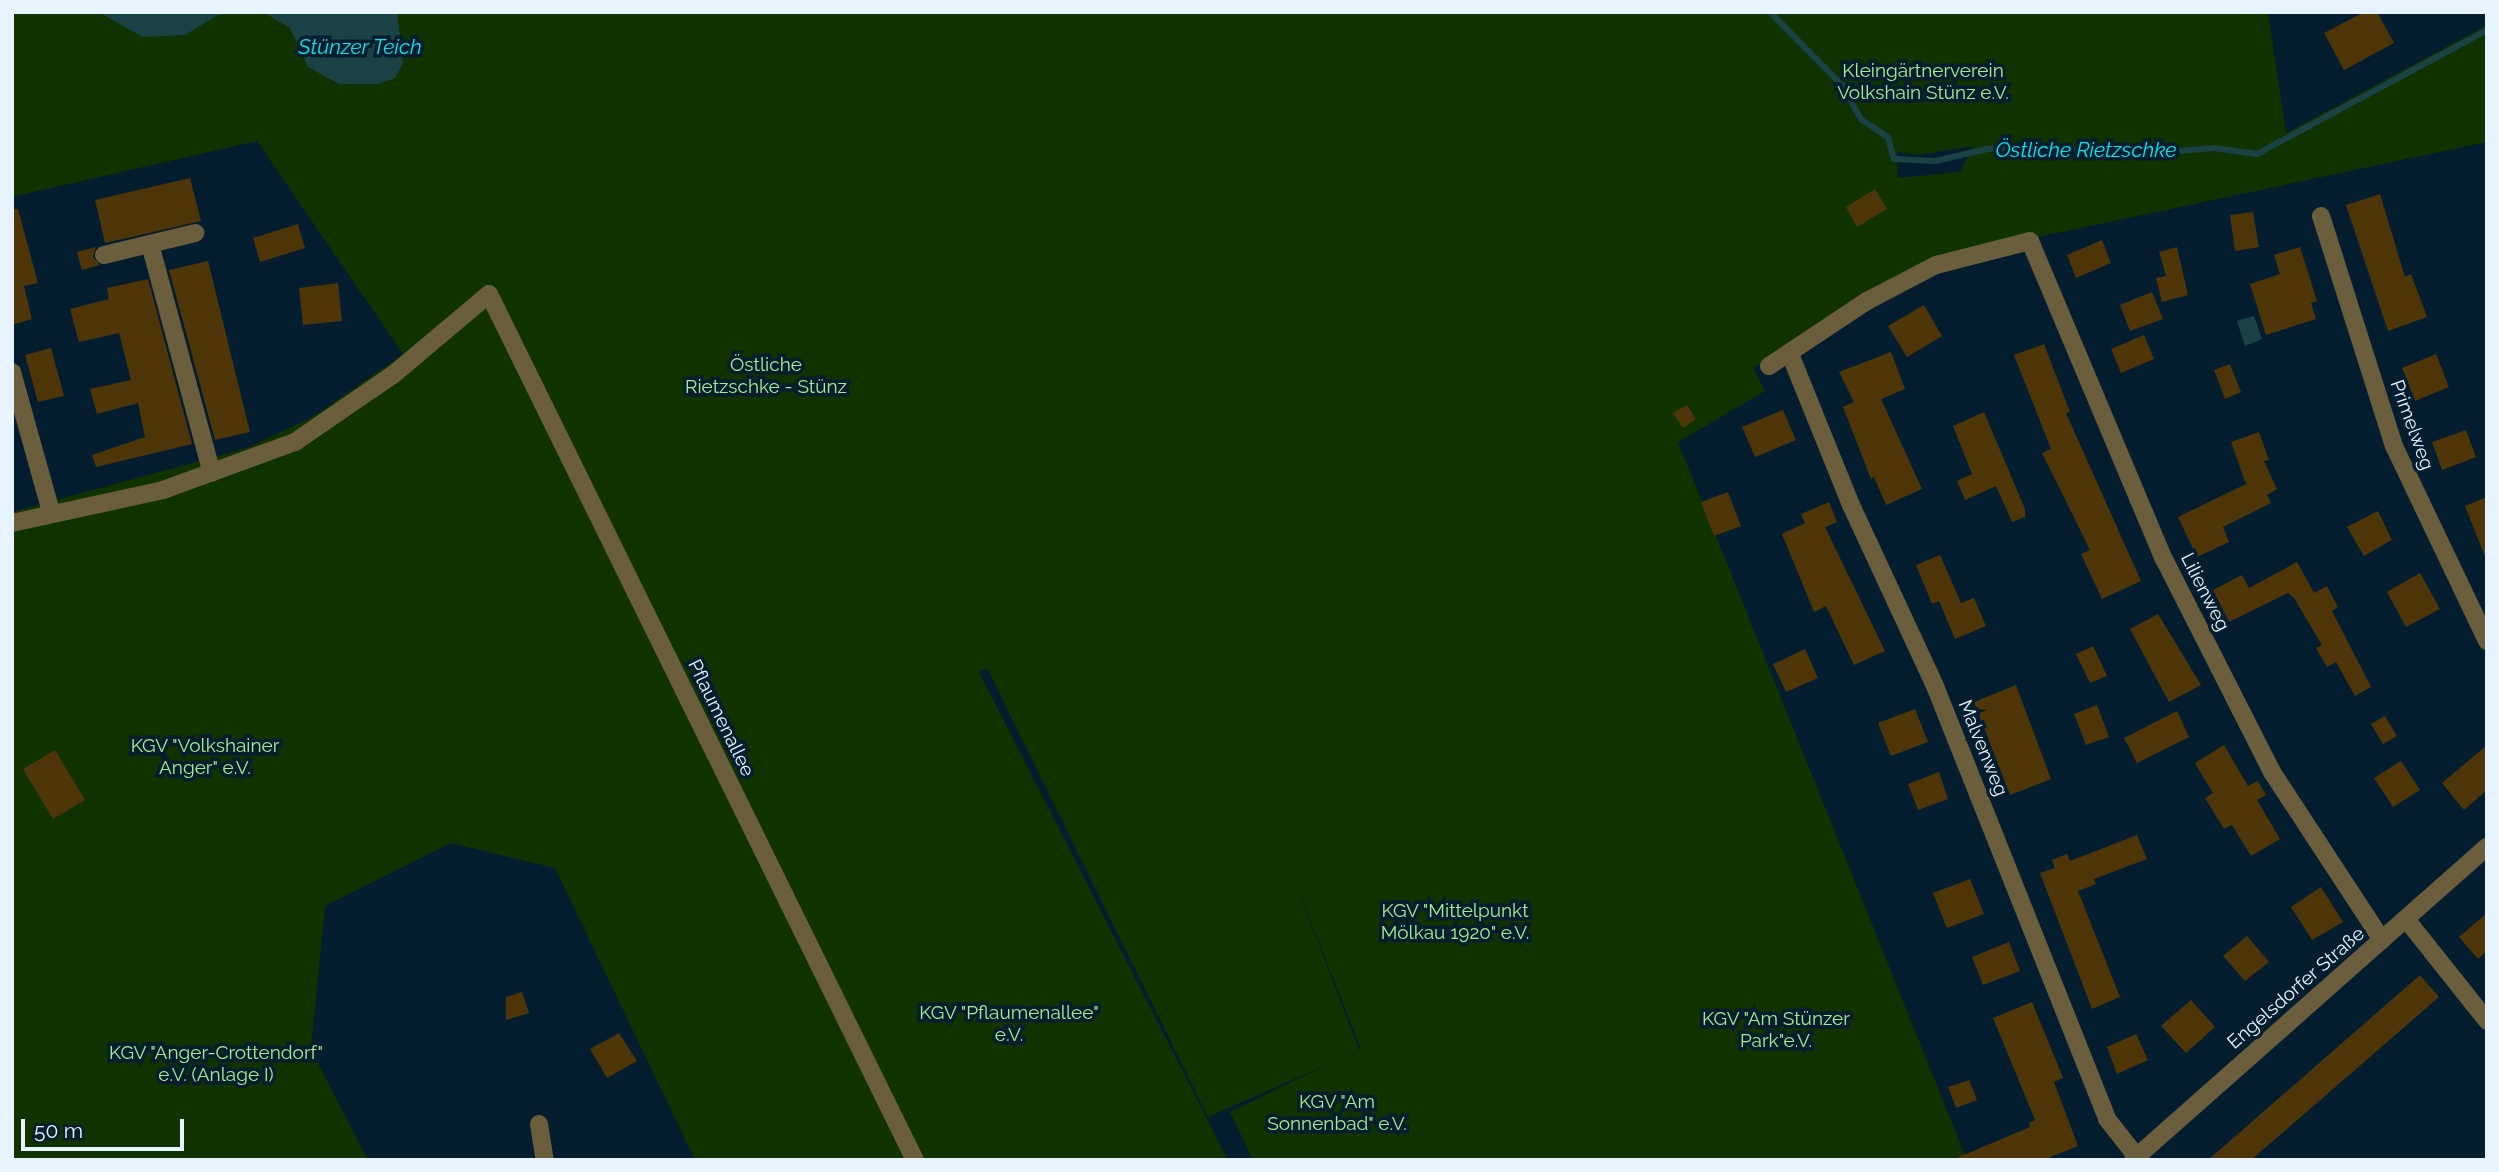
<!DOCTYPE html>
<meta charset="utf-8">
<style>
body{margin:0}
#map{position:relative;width:2499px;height:1172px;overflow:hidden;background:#051e2f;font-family:Raleway,sans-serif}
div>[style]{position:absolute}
.green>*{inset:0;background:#113201}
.water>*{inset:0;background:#1b4346}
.stream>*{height:6px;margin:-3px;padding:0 3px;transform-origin:3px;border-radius:3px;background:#1b4346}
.building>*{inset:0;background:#4e3609}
.minor>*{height:18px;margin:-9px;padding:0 9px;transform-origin:9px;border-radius:9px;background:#6a5e3d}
span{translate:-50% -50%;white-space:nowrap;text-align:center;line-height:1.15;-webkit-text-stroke:7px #051e2f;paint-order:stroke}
.park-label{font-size:19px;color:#a8eb8c}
.street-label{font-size:19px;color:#e7f3fd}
.water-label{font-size:21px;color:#03e5f1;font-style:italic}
.frame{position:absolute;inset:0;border:14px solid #e7f3fd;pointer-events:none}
.scale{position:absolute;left:21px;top:1119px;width:163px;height:32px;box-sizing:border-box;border:4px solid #e7f3fd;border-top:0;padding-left:9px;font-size:21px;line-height:24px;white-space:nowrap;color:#e7f3fd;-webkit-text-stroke:5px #051e2f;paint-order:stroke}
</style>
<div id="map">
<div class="green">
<i style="clip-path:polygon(evenodd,12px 12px,2268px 12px,2286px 133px,2487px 25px,2487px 142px,1925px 261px,1753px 368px,1765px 391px,1678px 442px,1967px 1160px,1253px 1160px,1230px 1112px,1326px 1065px,1208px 1117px,987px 668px,979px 672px,1228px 1160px,695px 1160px,555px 868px,451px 843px,325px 906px,311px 1050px,368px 1160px,12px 1160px,12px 512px,247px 448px,314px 416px,403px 354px,257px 141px,12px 197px,12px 12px,1973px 146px,1960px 172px,1898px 178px,1897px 152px,1918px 155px,1973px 146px,12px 12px,1291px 871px,1361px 1049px,1359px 1050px,1291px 871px)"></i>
</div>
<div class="water">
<i style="clip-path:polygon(98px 12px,252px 12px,218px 15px,185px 35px,143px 37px)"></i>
<i style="clip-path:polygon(263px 12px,397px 12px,403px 63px,395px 78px,378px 84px,339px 84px,308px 67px,290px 28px)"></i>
<i style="clip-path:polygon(2254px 316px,2262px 339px,2245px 346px,2237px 321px)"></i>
</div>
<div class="stream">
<i style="left:1770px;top:12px;width:103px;rotate:45.4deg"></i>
<i style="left:1842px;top:85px;width:39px;rotate:61deg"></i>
<i style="left:1861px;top:119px;width:32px;rotate:34deg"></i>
<i style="left:1888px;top:137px;width:23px;rotate:75deg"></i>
<i style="left:1894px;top:159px;width:41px;rotate:2.8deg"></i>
<i style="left:1935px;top:161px;width:54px;rotate:-12.8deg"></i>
<i style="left:1988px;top:149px;width:40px;rotate:-4.3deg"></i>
<i style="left:2028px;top:146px;width:116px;rotate:3.9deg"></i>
<i style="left:2144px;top:154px;width:70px;rotate:-4.9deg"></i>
<i style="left:2214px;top:148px;width:43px;rotate:7.9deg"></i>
<i style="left:2257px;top:154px;width:261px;rotate:-28.3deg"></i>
</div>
<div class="building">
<i style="clip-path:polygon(2364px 12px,2377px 12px,2394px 43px,2344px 70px,2324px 33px)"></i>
<i style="clip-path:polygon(190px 178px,201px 221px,105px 243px,95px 200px)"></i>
<i style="clip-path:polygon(1875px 189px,1887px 209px,1857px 227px,1846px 207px)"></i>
<i style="clip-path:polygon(2380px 194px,2405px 277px,2411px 274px,2427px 317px,2388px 331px,2346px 205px)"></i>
<i style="clip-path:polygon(12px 209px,18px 209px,38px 283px,24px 286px,32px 319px,12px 325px)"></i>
<i style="clip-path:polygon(2253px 212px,2259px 247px,2235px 251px,2230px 215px)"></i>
<i style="clip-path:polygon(298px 224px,305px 248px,260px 262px,253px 238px)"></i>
<i style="clip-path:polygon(2102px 240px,2111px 263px,2076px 278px,2067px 255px)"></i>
<i style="clip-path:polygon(96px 247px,93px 257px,100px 265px,82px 270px,77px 252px)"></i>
<i style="clip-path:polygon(2177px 247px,2188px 295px,2162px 302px,2156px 278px,2166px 276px,2159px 252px)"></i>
<i style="clip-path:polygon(2300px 247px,2317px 301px,2311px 303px,2316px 319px,2266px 335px,2250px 284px,2280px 274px,2274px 255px)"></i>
<i style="clip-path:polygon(208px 261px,250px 432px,215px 440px,169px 270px)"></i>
<i style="clip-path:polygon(148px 279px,192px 444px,96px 467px,92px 455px,145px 437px,138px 403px,97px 414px,90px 389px,131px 380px,119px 333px,79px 342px,70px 309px,109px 299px,107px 288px)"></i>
<i style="clip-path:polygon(338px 283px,342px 321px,303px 325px,299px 288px)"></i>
<i style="clip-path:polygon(2152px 292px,2163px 319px,2130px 331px,2120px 305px)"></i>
<i style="clip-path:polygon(1924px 305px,1942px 336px,1907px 357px,1888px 326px)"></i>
<i style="clip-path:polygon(2144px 335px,2154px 359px,2121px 373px,2111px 349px)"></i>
<i style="clip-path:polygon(2044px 344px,2070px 412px,2066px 413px,2141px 581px,2102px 599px,2081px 554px,2090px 550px,2042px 453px,2051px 449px,2014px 355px)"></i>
<i style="clip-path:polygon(51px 348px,64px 396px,38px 402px,25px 355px)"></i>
<i style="clip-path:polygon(1891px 352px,1905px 389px,1881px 399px,1922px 489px,1886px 505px,1874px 477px,1871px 479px,1843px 407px,1854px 402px,1839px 372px)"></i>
<i style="clip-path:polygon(2436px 354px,2449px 387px,2415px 401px,2402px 368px)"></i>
<i style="clip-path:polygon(2230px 364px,2241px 392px,2225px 399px,2214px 370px)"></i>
<i style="clip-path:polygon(1687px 405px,1696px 419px,1683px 428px,1673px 413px)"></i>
<i style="clip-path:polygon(1783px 410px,1796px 440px,1755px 457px,1742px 427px)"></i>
<i style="clip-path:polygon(1984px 412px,2025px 509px,2025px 517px,2012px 522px,1996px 486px,1965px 500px,1957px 481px,1972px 474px,1953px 426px)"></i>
<i style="clip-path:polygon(2466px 430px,2476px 457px,2442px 470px,2432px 442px)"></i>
<i style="clip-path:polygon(2259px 432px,2269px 460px,2264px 461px,2277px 489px,2267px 495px,2271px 503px,2223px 527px,2229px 542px,2197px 557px,2178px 517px,2246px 484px,2231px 442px)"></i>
<i style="clip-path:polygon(1728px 492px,1741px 526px,1714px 536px,1701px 502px)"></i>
<i style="clip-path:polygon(2487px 497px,2487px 559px,2486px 559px,2465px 506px)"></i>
<i style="clip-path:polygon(1829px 502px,1837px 522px,1825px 527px,1885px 651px,1854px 665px,1826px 606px,1814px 612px,1782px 534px,1805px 523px,1801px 514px)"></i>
<i style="clip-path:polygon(2378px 511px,2392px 540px,2364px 556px,2347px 527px)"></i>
<i style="clip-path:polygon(1940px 555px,1961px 603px,1974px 598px,1986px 626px,1955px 639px,1939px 601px,1932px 604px,1916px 565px)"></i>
<i style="clip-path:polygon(2297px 562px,2314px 593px,2327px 586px,2338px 607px,2332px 611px,2371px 687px,2355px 696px,2336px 662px,2327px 667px,2316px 648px,2322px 645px,2294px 598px,2288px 593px,2229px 622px,2213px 590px,2242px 575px,2249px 588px)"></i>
<i style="clip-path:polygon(2420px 573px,2440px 609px,2406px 627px,2387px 592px)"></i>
<i style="clip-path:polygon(2158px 614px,2201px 685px,2169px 702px,2130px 629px)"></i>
<i style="clip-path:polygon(2093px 646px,2107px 676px,2090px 683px,2076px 654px)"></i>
<i style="clip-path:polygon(1805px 649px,1818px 678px,1786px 692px,1773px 664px)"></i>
<i style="clip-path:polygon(2016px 685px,2051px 779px,2010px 795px,1974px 702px)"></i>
<i style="clip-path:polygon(2097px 705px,2109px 737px,2086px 745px,2074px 714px)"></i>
<i style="clip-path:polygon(1915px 709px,1928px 742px,1891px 756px,1878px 723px)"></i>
<i style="clip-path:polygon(2177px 711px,2189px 737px,2137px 763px,2124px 738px)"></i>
<i style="clip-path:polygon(2385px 716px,2397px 736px,2383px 744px,2371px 724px)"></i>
<i style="clip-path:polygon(2224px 745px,2248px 786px,2258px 781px,2266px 795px,2257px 800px,2280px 839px,2251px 856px,2232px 825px,2224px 829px,2205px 798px,2213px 793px,2195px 763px)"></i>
<i style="clip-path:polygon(2487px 745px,2487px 790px,2464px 810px,2442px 783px)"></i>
<i style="clip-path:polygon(55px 750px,85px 800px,53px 819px,23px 769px)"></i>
<i style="clip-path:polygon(2401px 761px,2420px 790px,2393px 807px,2374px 778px)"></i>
<i style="clip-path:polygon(1939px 772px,1948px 799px,1918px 810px,1908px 784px)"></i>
<i style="clip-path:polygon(2137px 835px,2147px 859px,2094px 879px,2096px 884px,2078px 891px,2120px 997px,2092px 1009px,2040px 873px,2055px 868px,2052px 860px,2067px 854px,2070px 861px)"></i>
<i style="clip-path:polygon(1970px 879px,1984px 914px,1947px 928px,1933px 893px)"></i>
<i style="clip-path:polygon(2321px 887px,2343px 922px,2312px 940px,2291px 907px)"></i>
<i style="clip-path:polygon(2487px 913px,2487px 951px,2478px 959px,2459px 937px)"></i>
<i style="clip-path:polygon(2247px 936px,2269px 962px,2245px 981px,2223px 956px)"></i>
<i style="clip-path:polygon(2009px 942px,2020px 971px,1983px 985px,1972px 957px)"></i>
<i style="clip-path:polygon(2420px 975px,2439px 997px,2251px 1160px,2208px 1160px)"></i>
<i style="clip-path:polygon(522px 992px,529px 1013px,506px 1020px,506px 997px)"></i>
<i style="clip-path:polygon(2191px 1000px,2215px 1027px,2186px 1053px,2161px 1026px)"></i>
<i style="clip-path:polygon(2032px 1002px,2063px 1078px,2054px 1082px,2078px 1146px,2043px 1160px,1952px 1160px,2030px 1127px,2029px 1123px,2035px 1120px,1993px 1018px)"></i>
<i style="clip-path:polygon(619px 1033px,637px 1061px,607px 1078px,590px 1049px)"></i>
<i style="clip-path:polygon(2136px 1034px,2148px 1060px,2117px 1074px,2107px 1047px)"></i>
<i style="clip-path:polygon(1969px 1080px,1977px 1100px,1956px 1108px,1948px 1087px)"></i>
</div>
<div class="minor">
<i style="left:2321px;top:216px;width:241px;rotate:72.4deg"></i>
<i style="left:2394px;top:446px;width:216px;rotate:64.5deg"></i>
<i style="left:150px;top:244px;width:237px;rotate:74.9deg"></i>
<i style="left:104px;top:255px;width:94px;rotate:-13.6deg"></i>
<i style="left:1790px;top:354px;width:163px;rotate:68deg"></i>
<i style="left:1851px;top:505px;width:200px;rotate:65.1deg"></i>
<i style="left:1935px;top:686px;width:466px;rotate:68.3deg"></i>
<i style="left:2107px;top:1119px;width:48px;rotate:51.7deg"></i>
<i style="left:1769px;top:366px;width:118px;rotate:-33.6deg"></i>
<i style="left:1867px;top:301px;width:78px;rotate:-27.6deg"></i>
<i style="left:1936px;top:265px;width:97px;rotate:-14.3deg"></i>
<i style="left:2030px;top:241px;width:345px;rotate:67.2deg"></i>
<i style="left:2164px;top:559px;width:239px;rotate:63.1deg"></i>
<i style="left:2272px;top:772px;width:201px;rotate:56.8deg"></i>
<i style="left:12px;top:372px;width:145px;rotate:74.4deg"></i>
<i style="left:12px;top:523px;width:155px;rotate:-12.3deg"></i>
<i style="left:163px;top:490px;width:140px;rotate:-20deg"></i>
<i style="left:295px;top:442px;width:120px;rotate:-34.5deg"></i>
<i style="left:394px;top:374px;width:124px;rotate:-40.1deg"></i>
<i style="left:489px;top:294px;width:965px;rotate:63.81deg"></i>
<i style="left:2406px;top:919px;width:130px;rotate:51.5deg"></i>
<i style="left:539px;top:1124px;width:36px;rotate:81deg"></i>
<i style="left:2133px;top:1160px;width:473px;rotate:-41.5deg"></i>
</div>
<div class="park-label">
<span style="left:1923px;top:82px">Kleingärtnerverein<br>Volkshain Stünz e.V.</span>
<span style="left:766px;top:376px">Östliche<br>Rietzschke - Stünz</span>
<span style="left:205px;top:757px">KGV "Volkshainer<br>Anger" e.V.</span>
<span style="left:1455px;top:922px">KGV "Mittelpunkt<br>Mölkau 1920" e.V.</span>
<span style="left:1009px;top:1024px">KGV "Pflaumenallee"<br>e.V.</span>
<span style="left:1776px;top:1030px">KGV "Am Stünzer<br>Park"e.V.</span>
<span style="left:216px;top:1064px">KGV "Anger-Crottendorf"<br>e.V. (Anlage I)</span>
<span style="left:1337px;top:1113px">KGV "Am<br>Sonnenbad" e.V.</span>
</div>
<div class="street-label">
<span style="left:2412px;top:425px;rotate:70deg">Primelweg</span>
<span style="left:2205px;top:592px;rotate:63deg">Lilienweg</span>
<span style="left:721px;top:718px;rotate:64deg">Pflaumenallee</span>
<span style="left:1983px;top:748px;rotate:68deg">Malvenweg</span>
<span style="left:2296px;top:988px;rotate:-41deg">Engelsdorfer Straße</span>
</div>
<div class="water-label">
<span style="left:360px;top:47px">Stünzer Teich</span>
<span style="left:2086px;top:150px">Östliche Rietzschke</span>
</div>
<div class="frame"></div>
<div class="scale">50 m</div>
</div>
